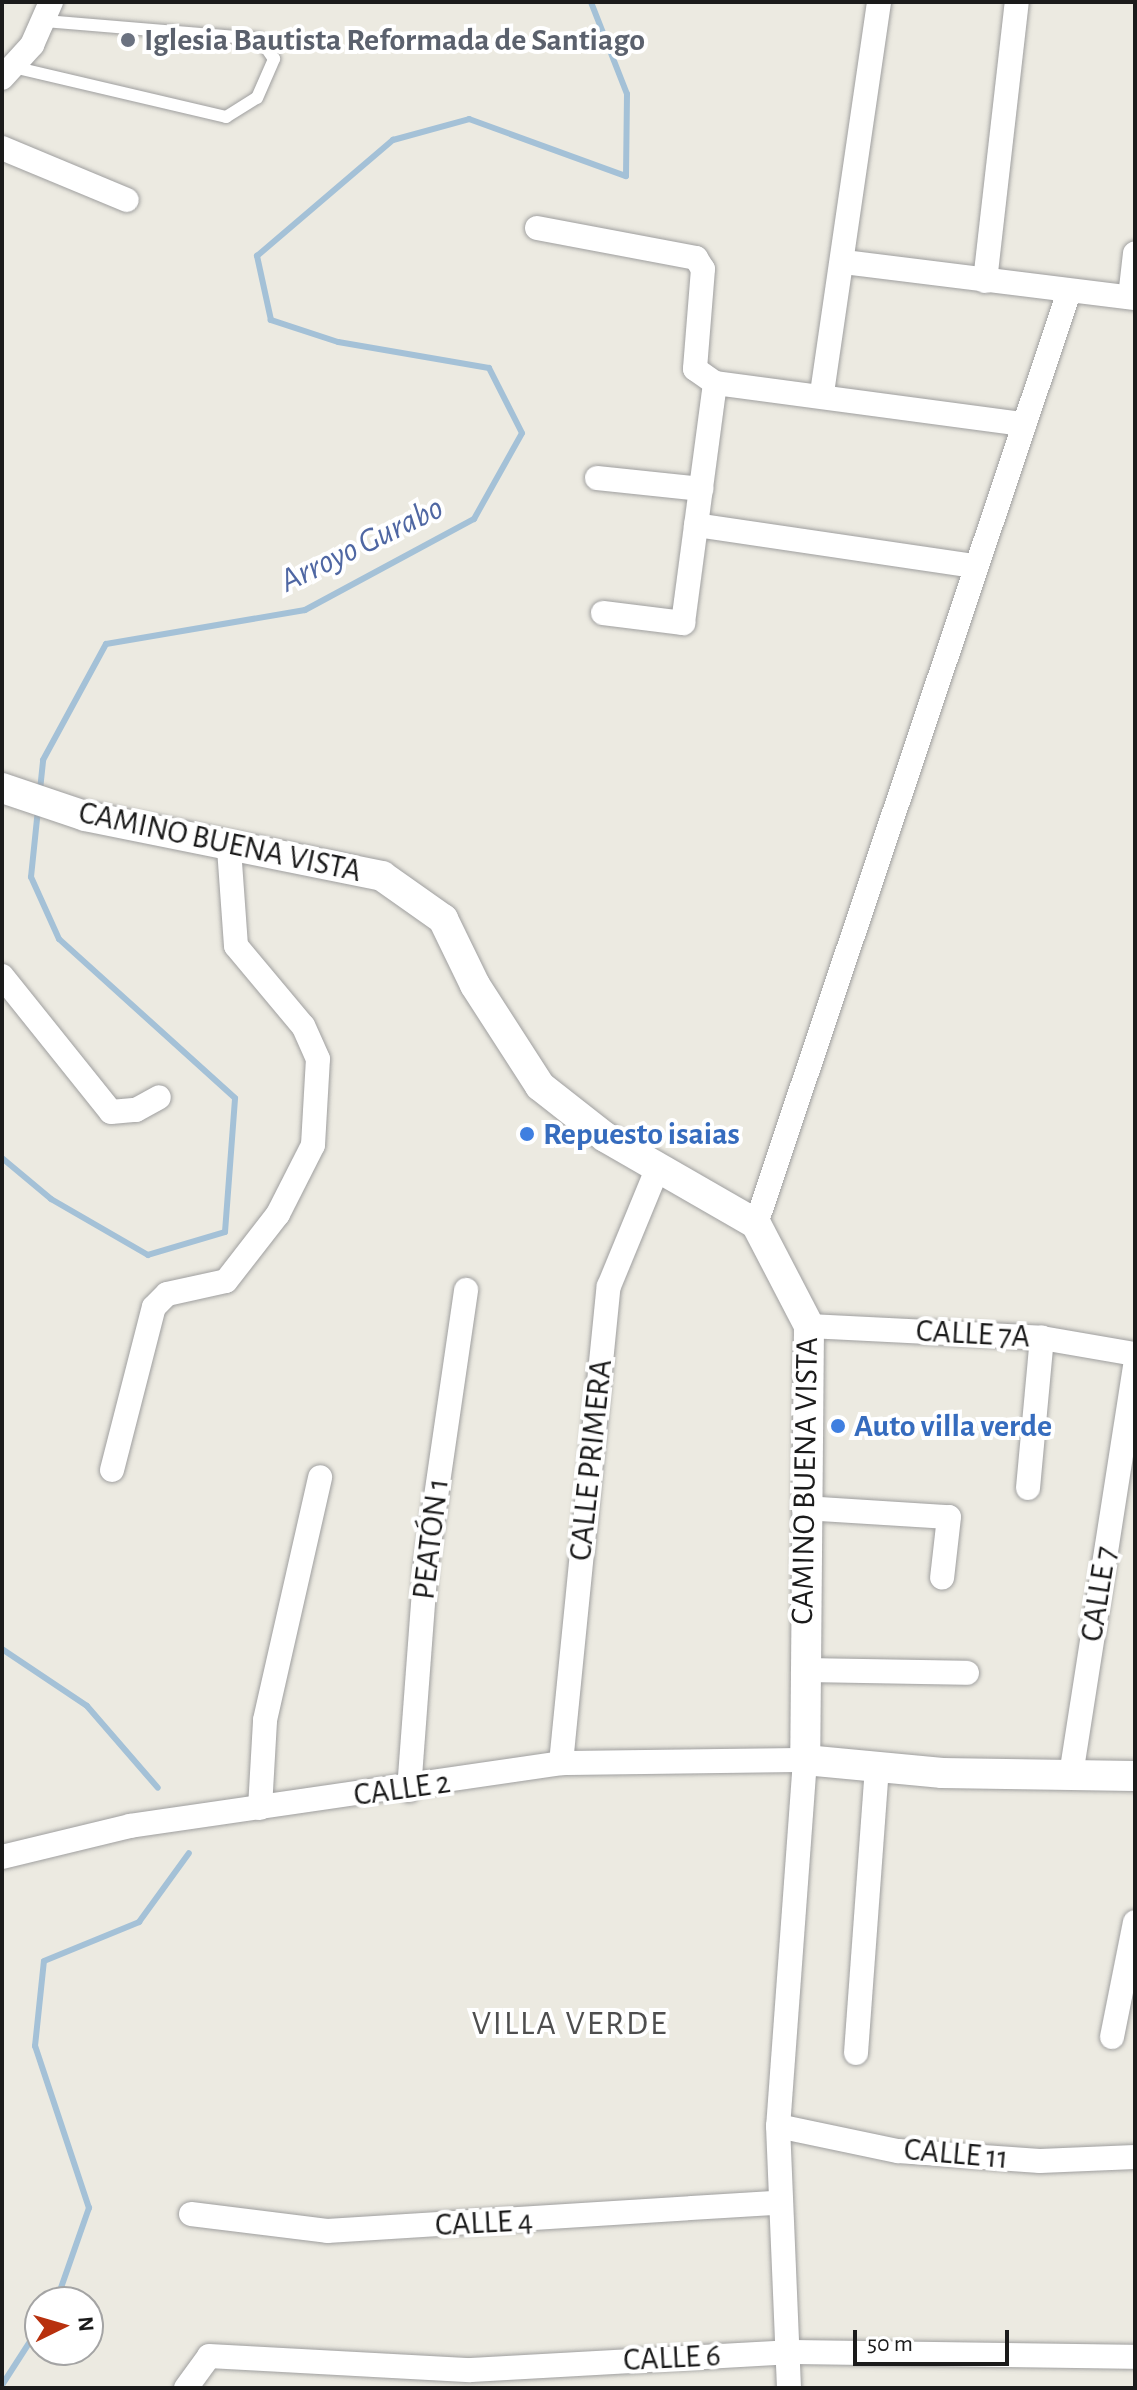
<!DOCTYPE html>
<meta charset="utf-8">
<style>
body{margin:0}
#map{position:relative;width:1137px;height:2390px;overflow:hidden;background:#eceae1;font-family:"Alegreya Sans",sans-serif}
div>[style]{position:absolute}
.stream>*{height:6px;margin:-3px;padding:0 3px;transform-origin:3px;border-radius:3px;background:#a4c1d7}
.roads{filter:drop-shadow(0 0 2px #9f9f9f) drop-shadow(0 0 2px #9f9f9f)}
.service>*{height:12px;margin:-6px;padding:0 6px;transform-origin:6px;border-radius:6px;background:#fff}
.minor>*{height:24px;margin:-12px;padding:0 12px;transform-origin:12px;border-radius:12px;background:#fff}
.tertiary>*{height:30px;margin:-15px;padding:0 15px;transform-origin:15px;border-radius:15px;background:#fff}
.dots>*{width:22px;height:22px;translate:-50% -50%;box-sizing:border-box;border:4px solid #fff;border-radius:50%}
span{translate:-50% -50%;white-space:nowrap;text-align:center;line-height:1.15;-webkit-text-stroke:8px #fff;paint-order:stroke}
.worship-label{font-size:32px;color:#5b616d;font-weight:700}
.left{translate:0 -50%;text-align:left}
.street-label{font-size:32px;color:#1b1b1b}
.shop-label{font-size:32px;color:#366cbe;font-weight:700}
.water-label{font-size:34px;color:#4f67a3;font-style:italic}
.neighbourhood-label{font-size:34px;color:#4e4e4e;letter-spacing:2px}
.frame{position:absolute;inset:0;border:4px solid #1b1b1b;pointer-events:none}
.north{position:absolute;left:24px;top:2286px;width:80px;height:80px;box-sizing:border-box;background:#fff;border:2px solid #a4a4a4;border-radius:50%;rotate:85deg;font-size:22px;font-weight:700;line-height:32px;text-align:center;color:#1b1b1b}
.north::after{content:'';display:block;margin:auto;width:28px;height:36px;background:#b8310e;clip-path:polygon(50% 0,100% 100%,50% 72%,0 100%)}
.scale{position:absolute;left:853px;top:2330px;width:156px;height:36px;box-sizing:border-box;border:4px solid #1b1b1b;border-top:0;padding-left:10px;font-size:24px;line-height:28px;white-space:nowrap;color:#1b1b1b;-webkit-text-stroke:6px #fff;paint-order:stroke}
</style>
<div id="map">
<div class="stream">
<i style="left:40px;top:790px;width:30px;rotate:-84deg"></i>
<i style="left:43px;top:760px;width:132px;rotate:-61.5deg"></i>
<i style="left:106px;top:644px;width:202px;rotate:-9.7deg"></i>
<i style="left:305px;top:610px;width:192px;rotate:-28.3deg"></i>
<i style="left:474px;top:519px;width:98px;rotate:-60.8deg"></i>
<i style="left:522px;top:433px;width:73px;rotate:-116.9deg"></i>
<i style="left:489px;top:368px;width:153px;rotate:-170.2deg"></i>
<i style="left:338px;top:342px;width:71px;rotate:-161.8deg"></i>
<i style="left:271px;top:320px;width:66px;rotate:-102.3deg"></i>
<i style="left:257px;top:256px;width:179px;rotate:-40.5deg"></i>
<i style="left:393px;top:140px;width:79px;rotate:-15.4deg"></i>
<i style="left:469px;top:119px;width:167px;rotate:20deg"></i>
<i style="left:626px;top:176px;width:82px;rotate:-89.3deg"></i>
<i style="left:627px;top:94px;width:99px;rotate:-111.4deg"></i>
<i style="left:2px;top:1158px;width:64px;rotate:39.9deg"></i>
<i style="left:51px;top:1199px;width:112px;rotate:30deg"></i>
<i style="left:148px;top:1255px;width:80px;rotate:-16.6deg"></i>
<i style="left:225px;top:1232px;width:134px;rotate:-85.7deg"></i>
<i style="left:235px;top:1098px;width:237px;rotate:-137.9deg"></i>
<i style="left:59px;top:939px;width:68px;rotate:-114.3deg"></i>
<i style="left:31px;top:877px;width:68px;rotate:-84.1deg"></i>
<i style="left:2px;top:1649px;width:102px;rotate:33.8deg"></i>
<i style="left:87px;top:1706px;width:108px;rotate:49.1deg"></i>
<i style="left:56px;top:2302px;width:100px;rotate:-70.7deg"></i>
<i style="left:89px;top:2208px;width:171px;rotate:-108.4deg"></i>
<i style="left:35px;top:2046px;width:85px;rotate:-84deg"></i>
<i style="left:44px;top:1961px;width:103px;rotate:-22.3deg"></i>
<i style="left:139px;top:1922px;width:85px;rotate:-54.1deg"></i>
<i style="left:2px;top:2385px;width:70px;rotate:-57.2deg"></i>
</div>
<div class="roads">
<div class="service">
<i style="left:13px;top:67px;width:219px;rotate:13.2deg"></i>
<i style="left:226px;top:117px;width:36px;rotate:-32deg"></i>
<i style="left:257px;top:98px;width:43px;rotate:-66.4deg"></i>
<i style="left:274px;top:59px;width:24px;rotate:-125deg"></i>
<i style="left:260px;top:39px;width:216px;rotate:-175.2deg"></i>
</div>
<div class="minor">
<i style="left:2px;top:78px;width:45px;rotate:-47.7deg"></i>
<i style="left:32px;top:45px;width:47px;rotate:-66.2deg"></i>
<i style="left:2px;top:148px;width:135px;rotate:22.6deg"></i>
<i style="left:537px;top:228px;width:162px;rotate:10.7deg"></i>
<i style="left:696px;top:258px;width:13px;rotate:58deg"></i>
<i style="left:703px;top:269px;width:100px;rotate:94.6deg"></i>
<i style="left:695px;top:369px;width:24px;rotate:35deg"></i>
<i style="left:715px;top:383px;width:312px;rotate:7.6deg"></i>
<i style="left:844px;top:262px;width:293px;rotate:7.1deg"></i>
<i style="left:985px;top:281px;width:281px;rotate:-83.5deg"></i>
<i style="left:1130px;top:297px;width:44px;rotate:-83.5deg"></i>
<i style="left:822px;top:393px;width:395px;rotate:-81.7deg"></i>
<i style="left:597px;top:478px;width:105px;rotate:6deg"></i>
<i style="left:696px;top:525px;width:280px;rotate:8.4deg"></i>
<i style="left:603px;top:613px;width:81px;rotate:7.1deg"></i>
<i style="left:683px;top:623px;width:242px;rotate:-82.4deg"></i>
<i style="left:2px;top:976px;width:174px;rotate:51.3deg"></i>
<i style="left:111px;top:1112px;width:25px;rotate:-5deg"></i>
<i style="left:136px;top:1110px;width:26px;rotate:-29deg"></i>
<i style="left:756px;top:1224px;width:983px;rotate:-71.44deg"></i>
<i style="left:809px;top:1326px;width:233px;rotate:2.9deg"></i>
<i style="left:1042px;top:1338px;width:94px;rotate:9.8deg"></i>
<i style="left:112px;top:1470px;width:168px;rotate:-75.6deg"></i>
<i style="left:154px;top:1307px;width:18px;rotate:-45deg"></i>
<i style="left:167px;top:1294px;width:60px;rotate:-12.4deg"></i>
<i style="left:226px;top:1281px;width:85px;rotate:-52.2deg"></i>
<i style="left:278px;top:1214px;width:77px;rotate:-63.1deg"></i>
<i style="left:313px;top:1145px;width:86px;rotate:-86.7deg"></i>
<i style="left:318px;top:1059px;width:36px;rotate:-114deg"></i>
<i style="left:303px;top:1026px;width:104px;rotate:-129.9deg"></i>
<i style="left:236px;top:946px;width:97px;rotate:-94.1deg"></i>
<i style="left:1028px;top:1488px;width:151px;rotate:-84.7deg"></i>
<i style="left:804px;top:1508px;width:145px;rotate:3.6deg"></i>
<i style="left:949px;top:1517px;width:61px;rotate:96.5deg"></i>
<i style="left:803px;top:1670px;width:164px;rotate:1deg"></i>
<i style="left:561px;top:1763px;width:479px;rotate:-84.3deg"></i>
<i style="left:609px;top:1286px;width:129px;rotate:-67.6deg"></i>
<i style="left:1071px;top:1775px;width:415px;rotate:-81.1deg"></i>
<i style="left:409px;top:1790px;width:226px;rotate:-85.7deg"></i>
<i style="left:426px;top:1565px;width:278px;rotate:-81.7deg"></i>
<i style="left:260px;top:1808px;width:88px;rotate:-86.7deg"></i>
<i style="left:265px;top:1720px;width:249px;rotate:-77.2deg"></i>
<i style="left:2px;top:1857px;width:132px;rotate:-13.6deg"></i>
<i style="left:130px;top:1826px;width:436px;rotate:-8.3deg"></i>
<i style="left:561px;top:1763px;width:244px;rotate:-0.7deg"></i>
<i style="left:805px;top:1760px;width:367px;rotate:94.2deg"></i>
<i style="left:778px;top:2126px;width:262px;rotate:87.6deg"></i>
<i style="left:1112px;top:2037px;width:117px;rotate:-78.7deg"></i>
<i style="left:856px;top:2053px;width:288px;rotate:-85.8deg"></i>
<i style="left:778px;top:2126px;width:123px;rotate:11.8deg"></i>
<i style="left:898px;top:2151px;width:142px;rotate:4deg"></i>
<i style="left:1040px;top:2161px;width:95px;rotate:-2.4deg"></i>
<i style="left:191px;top:2214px;width:137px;rotate:7.1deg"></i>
<i style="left:327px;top:2231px;width:451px;rotate:-3.6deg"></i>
<i style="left:186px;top:2388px;width:39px;rotate:-54deg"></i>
<i style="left:209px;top:2356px;width:262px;rotate:3.1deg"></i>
<i style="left:471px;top:2370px;width:318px;rotate:-3.2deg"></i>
<i style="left:788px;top:2352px;width:347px;rotate:0.8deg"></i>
</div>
<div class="tertiary">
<i style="left:2px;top:788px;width:88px;rotate:18.6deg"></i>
<i style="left:85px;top:816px;width:303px;rotate:11.4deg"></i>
<i style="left:382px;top:876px;width:75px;rotate:35.2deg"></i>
<i style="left:443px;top:919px;width:73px;rotate:64.1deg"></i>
<i style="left:475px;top:985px;width:120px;rotate:57.2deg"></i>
<i style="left:540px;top:1086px;width:83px;rotate:38.1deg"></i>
<i style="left:605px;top:1137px;width:174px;rotate:29.9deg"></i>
<i style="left:756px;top:1224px;width:115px;rotate:62.5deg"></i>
<i style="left:809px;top:1326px;width:434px;rotate:90.5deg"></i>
<i style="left:805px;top:1760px;width:138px;rotate:5.4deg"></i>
<i style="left:942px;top:1773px;width:193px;rotate:0.9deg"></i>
</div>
</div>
<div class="dots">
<i style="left:128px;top:40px;background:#6b7280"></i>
<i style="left:527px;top:1134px;background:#3f7fe0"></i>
<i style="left:838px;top:1426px;background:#3f7fe0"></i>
</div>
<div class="worship-label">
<span class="left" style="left:144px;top:40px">Iglesia Bautista Reformada de Santiago</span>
</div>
<div class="street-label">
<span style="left:220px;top:842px;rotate:12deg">CAMINO BUENA VISTA</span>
<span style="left:973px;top:1334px;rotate:3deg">CALLE 7A</span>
<span style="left:591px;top:1460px;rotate:-84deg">CALLE PRIMERA</span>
<span style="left:805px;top:1481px;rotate:-89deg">CAMINO BUENA VISTA</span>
<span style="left:431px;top:1539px;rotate:-83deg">PEATÓN 1</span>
<span style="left:1099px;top:1594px;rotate:-81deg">CALLE 7</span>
<span style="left:402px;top:1789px;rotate:-8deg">CALLE 2</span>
<span style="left:956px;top:2154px;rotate:5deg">CALLE 11</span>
<span style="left:484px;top:2223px;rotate:-3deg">CALLE 4</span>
<span style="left:672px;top:2358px;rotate:-3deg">CALLE 6</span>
</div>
<div class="shop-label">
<span class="left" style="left:543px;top:1134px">Repuesto isaias</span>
<span class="left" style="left:854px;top:1426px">Auto villa verde</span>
</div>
<div class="water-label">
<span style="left:362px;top:545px;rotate:-26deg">Arroyo Gurabo</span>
</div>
<div class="neighbourhood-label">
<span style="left:570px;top:2025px">VILLA VERDE</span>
</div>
<div class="frame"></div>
<div class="north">N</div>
<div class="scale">50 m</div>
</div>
